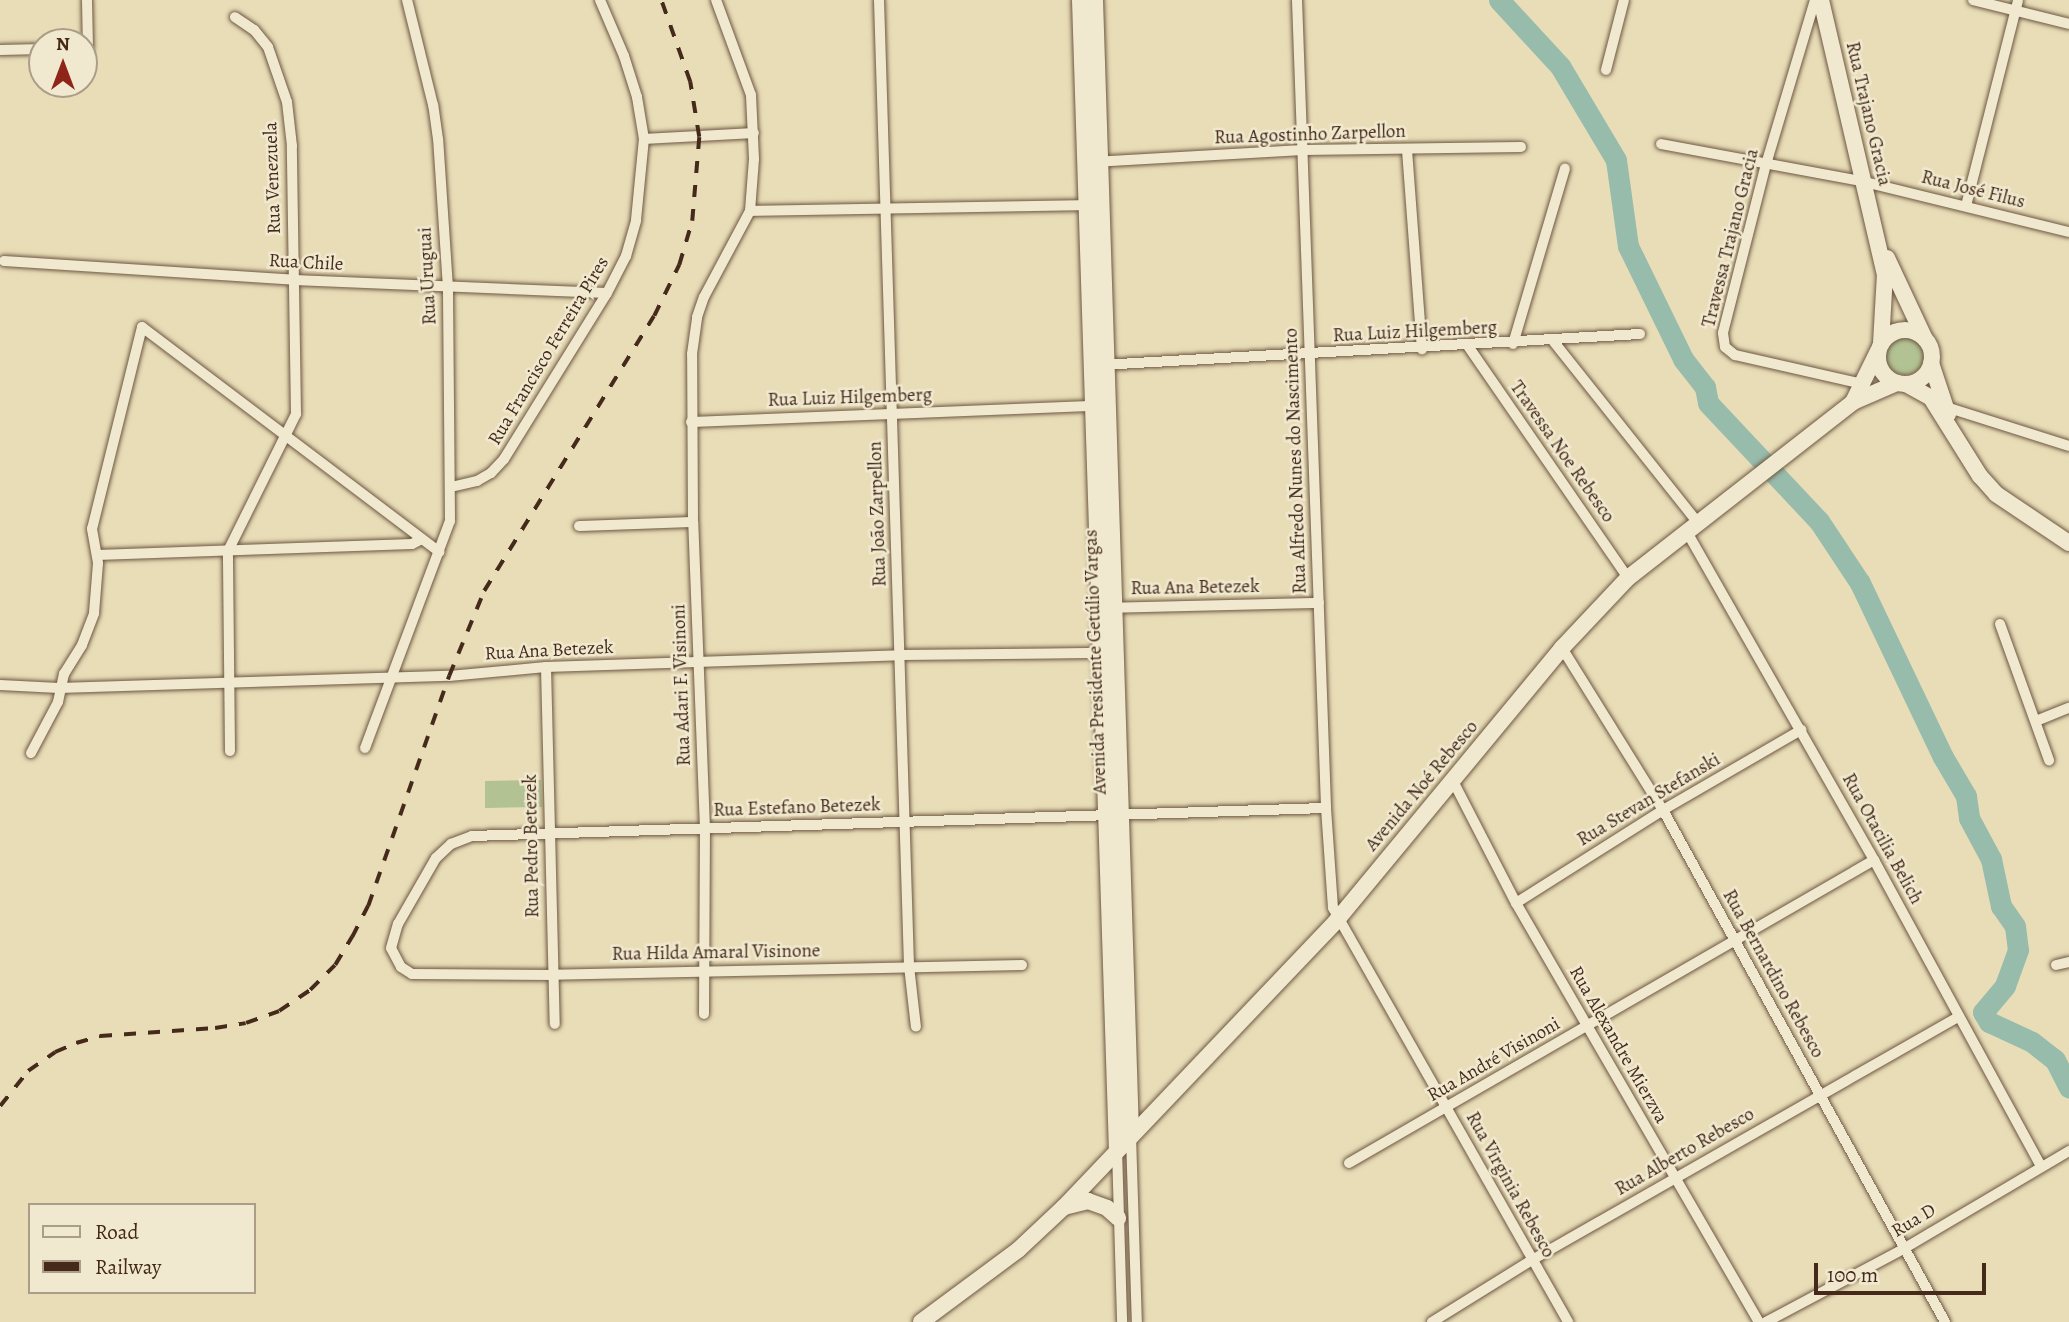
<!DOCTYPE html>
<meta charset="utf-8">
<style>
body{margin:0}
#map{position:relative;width:2069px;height:1322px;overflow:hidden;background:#e8ddb7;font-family:Alegreya,serif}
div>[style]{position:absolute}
.green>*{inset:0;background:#b2c292}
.round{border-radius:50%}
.river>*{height:21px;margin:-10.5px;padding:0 10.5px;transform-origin:10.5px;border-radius:10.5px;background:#97bcac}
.roads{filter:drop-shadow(0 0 2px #6e5742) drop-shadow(0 0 2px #6e5742)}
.minor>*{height:10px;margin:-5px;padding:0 5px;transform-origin:5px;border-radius:5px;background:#f0e9d0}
.secondary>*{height:16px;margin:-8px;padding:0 8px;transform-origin:8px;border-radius:8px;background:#f0e9d0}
.secondary>.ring{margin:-8px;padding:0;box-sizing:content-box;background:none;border:16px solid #f0e9d0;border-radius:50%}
.rail>*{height:3.5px;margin-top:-1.75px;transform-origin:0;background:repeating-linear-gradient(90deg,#452a1b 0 12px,transparent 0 24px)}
span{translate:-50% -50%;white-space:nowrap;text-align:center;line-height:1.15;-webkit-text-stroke:5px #f0e9d0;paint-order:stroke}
.street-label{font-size:19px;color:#452a1b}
.legend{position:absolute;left:28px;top:1203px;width:228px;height:91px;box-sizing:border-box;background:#f0e9d0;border:2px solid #ac9d88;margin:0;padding:9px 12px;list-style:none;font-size:21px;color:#452a1b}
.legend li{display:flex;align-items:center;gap:14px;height:35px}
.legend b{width:35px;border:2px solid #ac9d88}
.north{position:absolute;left:28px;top:28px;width:70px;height:70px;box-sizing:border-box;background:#f0e9d0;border:2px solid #ac9d88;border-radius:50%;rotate:0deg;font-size:19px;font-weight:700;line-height:28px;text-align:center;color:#452a1b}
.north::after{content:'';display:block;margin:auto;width:24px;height:32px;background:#8f2418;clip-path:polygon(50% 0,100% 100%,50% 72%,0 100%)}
.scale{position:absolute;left:1814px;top:1263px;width:172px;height:32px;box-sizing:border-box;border:4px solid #452a1b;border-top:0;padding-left:9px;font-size:21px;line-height:24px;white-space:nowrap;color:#452a1b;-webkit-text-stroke:5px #f0e9d0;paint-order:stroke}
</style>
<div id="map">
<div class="green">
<i class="round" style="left:1886px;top:337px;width:38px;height:38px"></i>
<i style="clip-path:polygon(541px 780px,542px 807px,485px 808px,485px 781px)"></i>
</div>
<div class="river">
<i style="left:1499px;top:0;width:90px;rotate:47.3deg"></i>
<i style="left:1560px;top:66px;width:109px;rotate:59.2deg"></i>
<i style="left:1616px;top:160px;width:87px;rotate:82.1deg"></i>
<i style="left:1628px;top:246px;width:126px;rotate:64deg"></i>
<i style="left:1683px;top:359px;width:36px;rotate:52deg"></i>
<i style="left:1705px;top:387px;width:16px;rotate:79deg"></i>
<i style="left:1708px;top:403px;width:162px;rotate:46.8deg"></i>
<i style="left:1819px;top:521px;width:74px;rotate:56.5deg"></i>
<i style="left:1860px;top:583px;width:193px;rotate:64.5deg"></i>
<i style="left:1943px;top:757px;width:45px;rotate:59.5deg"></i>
<i style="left:1966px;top:796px;width:22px;rotate:82deg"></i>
<i style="left:1969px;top:818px;width:47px;rotate:61.8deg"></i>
<i style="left:1991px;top:859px;width:48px;rotate:78deg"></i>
<i style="left:2001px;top:906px;width:24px;rotate:55deg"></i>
<i style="left:2015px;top:926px;width:24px;rotate:83deg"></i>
<i style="left:2018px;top:950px;width:38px;rotate:110deg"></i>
<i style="left:2005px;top:986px;width:34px;rotate:130deg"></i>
<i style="left:1983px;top:1012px;width:12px;rotate:59deg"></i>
<i style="left:1989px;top:1022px;width:47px;rotate:24.9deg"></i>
<i style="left:2032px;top:1042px;width:29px;rotate:38deg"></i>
<i style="left:2055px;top:1060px;width:31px;rotate:63deg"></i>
</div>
<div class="roads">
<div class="minor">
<i style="left:879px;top:0;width:966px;rotate:88.22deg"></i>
<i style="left:909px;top:966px;width:61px;rotate:83.5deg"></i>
<i style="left:1297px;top:0;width:809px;rotate:87.94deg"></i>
<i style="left:1326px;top:808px;width:100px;rotate:86deg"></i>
<i style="left:1333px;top:908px;width:476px;rotate:60.4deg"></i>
<i style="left:1815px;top:0;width:171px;rotate:106.6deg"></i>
<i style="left:1766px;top:164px;width:174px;rotate:104.3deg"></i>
<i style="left:1723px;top:333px;width:14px;rotate:82deg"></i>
<i style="left:1725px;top:347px;width:13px;rotate:39deg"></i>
<i style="left:1735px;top:355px;width:131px;rotate:12.8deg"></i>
<i style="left:1973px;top:0;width:99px;rotate:14deg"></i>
<i style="left:84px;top:48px;width:4px"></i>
<i style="left:88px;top:48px;width:48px;rotate:-91.2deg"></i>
<i style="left:0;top:50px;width:42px;rotate:-1.4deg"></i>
<i style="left:1606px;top:70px;width:72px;rotate:-75.6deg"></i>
<i style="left:644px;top:139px;width:110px;rotate:-3.1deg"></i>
<i style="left:1661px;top:144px;width:203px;rotate:10.5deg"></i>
<i style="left:1861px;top:181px;width:214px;rotate:13.8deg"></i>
<i style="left:1407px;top:150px;width:200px;rotate:85.7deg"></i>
<i style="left:1093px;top:162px;width:210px;rotate:-3.3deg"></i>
<i style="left:1303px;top:150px;width:218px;rotate:-0.8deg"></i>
<i style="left:1966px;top:206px;width:212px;rotate:-75.8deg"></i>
<i style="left:750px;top:211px;width:337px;rotate:-1deg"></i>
<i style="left:4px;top:261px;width:291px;rotate:3.7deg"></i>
<i style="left:294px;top:280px;width:313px;rotate:2.4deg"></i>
<i style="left:1554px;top:342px;width:231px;rotate:51.5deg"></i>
<i style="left:1513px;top:344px;width:183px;rotate:-73.5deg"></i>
<i style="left:1468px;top:346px;width:282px;rotate:55.4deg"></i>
<i style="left:1101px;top:365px;width:540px;rotate:-3.29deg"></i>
<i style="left:1946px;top:407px;width:129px;rotate:17.6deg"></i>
<i style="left:691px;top:422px;width:406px;rotate:-2.3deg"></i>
<i style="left:451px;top:487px;width:27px;rotate:-13deg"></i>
<i style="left:477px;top:481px;width:16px;rotate:-30deg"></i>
<i style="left:491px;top:473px;width:19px;rotate:-47deg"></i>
<i style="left:504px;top:459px;width:195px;rotate:-58.2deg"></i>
<i style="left:607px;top:293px;width:42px;rotate:-62.8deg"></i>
<i style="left:626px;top:256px;width:37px;rotate:-74deg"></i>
<i style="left:636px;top:220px;width:81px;rotate:-84.4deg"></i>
<i style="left:644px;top:139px;width:43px;rotate:-99.5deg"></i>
<i style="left:637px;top:97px;width:43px;rotate:-107.6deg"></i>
<i style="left:624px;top:56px;width:61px;rotate:-113.2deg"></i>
<i style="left:579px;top:526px;width:114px;rotate:-2deg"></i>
<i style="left:1687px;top:532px;width:378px;rotate:60.3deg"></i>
<i style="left:1874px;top:860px;width:349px;rotate:61.4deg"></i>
<i style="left:97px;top:555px;width:315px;rotate:-2deg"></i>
<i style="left:412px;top:544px;width:11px;rotate:-27deg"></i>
<i style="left:1108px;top:608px;width:211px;rotate:-1.4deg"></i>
<i style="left:2000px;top:624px;width:145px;rotate:70.2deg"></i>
<i style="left:1562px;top:648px;width:191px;rotate:58.1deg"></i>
<i style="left:1663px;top:810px;width:585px;rotate:61.15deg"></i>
<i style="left:546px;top:667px;width:357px;rotate:88.6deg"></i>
<i style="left:0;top:685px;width:59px;rotate:2.9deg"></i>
<i style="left:59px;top:688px;width:390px;rotate:-1.8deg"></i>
<i style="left:449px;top:676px;width:97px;rotate:-5.3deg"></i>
<i style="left:546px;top:667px;width:354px;rotate:-1.9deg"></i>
<i style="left:900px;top:655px;width:206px;rotate:-0.6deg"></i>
<i style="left:2036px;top:721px;width:35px;rotate:-22deg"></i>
<i style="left:365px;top:748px;width:242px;rotate:-69.5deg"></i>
<i style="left:450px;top:521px;width:233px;rotate:-90.5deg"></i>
<i style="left:448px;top:288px;width:149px;rotate:-93.8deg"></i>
<i style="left:438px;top:139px;width:34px;rotate:-98deg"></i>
<i style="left:433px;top:105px;width:108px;rotate:-103.9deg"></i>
<i style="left:230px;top:751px;width:200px;rotate:-90.6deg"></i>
<i style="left:228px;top:551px;width:153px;rotate:-63.6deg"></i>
<i style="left:296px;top:414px;width:268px;rotate:-90.9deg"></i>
<i style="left:292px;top:146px;width:44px;rotate:-96.5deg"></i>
<i style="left:287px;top:102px;width:58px;rotate:-109.1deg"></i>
<i style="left:268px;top:47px;width:22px;rotate:-129deg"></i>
<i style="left:254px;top:30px;width:23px;rotate:-146deg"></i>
<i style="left:31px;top:753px;width:58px;rotate:-62.1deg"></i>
<i style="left:58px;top:702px;width:29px;rotate:-78deg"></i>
<i style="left:64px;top:674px;width:34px;rotate:-58deg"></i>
<i style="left:82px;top:645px;width:34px;rotate:-69deg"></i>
<i style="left:94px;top:613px;width:50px;rotate:-85.4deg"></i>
<i style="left:98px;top:563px;width:35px;rotate:-100deg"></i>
<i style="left:92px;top:529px;width:208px;rotate:-76.1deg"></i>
<i style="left:142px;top:327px;width:373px;rotate:37.1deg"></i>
<i style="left:1454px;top:783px;width:135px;rotate:62.7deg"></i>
<i style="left:1516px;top:903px;width:484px;rotate:59.9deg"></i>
<i style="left:1516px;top:903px;width:174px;rotate:-32.3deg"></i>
<i style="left:1663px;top:810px;width:160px;rotate:-30.1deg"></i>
<i style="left:1022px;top:965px;width:469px;rotate:178.8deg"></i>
<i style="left:553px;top:975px;width:141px;rotate:-179.6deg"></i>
<i style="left:412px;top:974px;width:13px;rotate:-148deg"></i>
<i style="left:401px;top:967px;width:21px;rotate:-118deg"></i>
<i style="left:391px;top:948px;width:25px;rotate:-74deg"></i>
<i style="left:398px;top:924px;width:76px;rotate:-60.1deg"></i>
<i style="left:436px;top:858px;width:21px;rotate:-43deg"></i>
<i style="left:451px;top:844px;width:22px;rotate:-21deg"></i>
<i style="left:472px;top:836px;width:854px;rotate:-1.88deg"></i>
<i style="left:2056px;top:965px;width:13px;rotate:-13deg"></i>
<i style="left:704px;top:1014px;width:185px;rotate:-89.7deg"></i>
<i style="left:705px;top:829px;width:307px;rotate:-92.2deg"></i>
<i style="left:693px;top:522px;width:168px;rotate:-90.3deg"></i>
<i style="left:692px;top:354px;width:37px;rotate:-82deg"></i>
<i style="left:697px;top:317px;width:21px;rotate:-71deg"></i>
<i style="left:704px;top:297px;width:98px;rotate:-61.9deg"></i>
<i style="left:750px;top:211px;width:52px;rotate:-85.6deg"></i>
<i style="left:754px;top:159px;width:64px;rotate:-92.7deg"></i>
<i style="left:751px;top:95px;width:101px;rotate:-110.2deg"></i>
<i style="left:1131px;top:1136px;width:186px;rotate:88.2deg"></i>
<i style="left:1117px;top:1150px;width:172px;rotate:88.3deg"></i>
<i style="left:1349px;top:1163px;width:606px;rotate:-29.99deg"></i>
<i style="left:1432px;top:1322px;width:118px;rotate:-31.8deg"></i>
<i style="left:1532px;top:1260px;width:490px;rotate:-29.7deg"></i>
<i style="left:1766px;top:1322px;width:157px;rotate:-28deg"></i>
<i style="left:1905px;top:1248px;width:191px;rotate:-30.6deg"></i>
</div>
<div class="secondary">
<i style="left:1080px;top:0;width:1151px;rotate:88.16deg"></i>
<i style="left:1095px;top:0;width:1136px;rotate:88.18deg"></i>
<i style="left:1821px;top:0;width:281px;rotate:76.9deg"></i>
<i style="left:1885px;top:274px;width:69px;rotate:93.3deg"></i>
<i style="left:1887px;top:258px;width:89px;rotate:64.9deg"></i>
<i class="ring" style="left:1878px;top:330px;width:38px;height:38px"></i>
<i style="left:1931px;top:363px;width:54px;rotate:71.6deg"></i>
<i style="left:1906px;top:384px;width:29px;rotate:29deg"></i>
<i style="left:1931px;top:398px;width:92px;rotate:57.9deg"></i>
<i style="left:1980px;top:476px;width:24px;rotate:48deg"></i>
<i style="left:1996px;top:494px;width:88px;rotate:33.9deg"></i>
<i style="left:1853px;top:402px;width:57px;rotate:-63.9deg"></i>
<i style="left:1064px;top:1207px;width:25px;rotate:-14deg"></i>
<i style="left:1088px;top:1201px;width:20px;rotate:20deg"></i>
<i style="left:1107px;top:1208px;width:15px;rotate:42deg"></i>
<i style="left:921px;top:1322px;width:121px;rotate:-36.6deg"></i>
<i style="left:1018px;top:1250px;width:63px;rotate:-43.1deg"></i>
<i style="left:1064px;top:1207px;width:396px;rotate:-46.4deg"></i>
<i style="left:1337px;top:920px;width:353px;rotate:-50.4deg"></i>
<i style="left:1562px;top:648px;width:96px;rotate:-46.7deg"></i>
<i style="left:1628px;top:578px;width:286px;rotate:-38deg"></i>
<i style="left:1853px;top:402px;width:48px;rotate:-23.4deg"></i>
</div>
</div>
<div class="rail">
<i style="left:0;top:1106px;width:45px;rotate:-51.3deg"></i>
<i style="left:28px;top:1071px;width:33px;rotate:-35deg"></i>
<i style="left:55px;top:1052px;width:23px;rotate:-23deg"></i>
<i style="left:76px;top:1043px;width:25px;rotate:-16deg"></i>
<i style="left:100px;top:1036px;width:115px;rotate:-4deg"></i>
<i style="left:215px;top:1028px;width:31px;rotate:-9deg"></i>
<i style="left:246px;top:1023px;width:35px;rotate:-20deg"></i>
<i style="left:279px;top:1011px;width:37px;rotate:-34deg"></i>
<i style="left:310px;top:990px;width:35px;rotate:-45deg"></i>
<i style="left:335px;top:965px;width:33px;rotate:-59deg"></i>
<i style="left:352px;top:937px;width:35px;rotate:-63deg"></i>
<i style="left:368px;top:906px;width:244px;rotate:-70.6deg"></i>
<i style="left:449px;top:676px;width:92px;rotate:-67.6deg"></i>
<i style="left:484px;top:591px;width:323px;rotate:-58.3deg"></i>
<i style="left:654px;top:316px;width:57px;rotate:-63.9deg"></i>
<i style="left:679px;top:265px;width:46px;rotate:-73.5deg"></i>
<i style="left:692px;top:221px;width:84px;rotate:-85.2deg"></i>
<i style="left:699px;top:137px;width:56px;rotate:-99.3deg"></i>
<i style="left:690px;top:82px;width:87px;rotate:-109.5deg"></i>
</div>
<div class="street-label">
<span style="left:1868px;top:114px;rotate:77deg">Rua Trajano Gracia</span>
<span style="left:1310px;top:135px;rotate:-2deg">Rua Agostinho Zarpellon</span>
<span style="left:273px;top:178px;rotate:-92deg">Rua Venezuela</span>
<span style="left:1973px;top:190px;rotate:14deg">Rua José Filus</span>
<span style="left:1731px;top:238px;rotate:-76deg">Travessa Trajano Gracia</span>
<span style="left:306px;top:263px;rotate:3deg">Rua Chile</span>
<span style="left:428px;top:276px;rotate:-93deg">Rua Uruguai</span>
<span style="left:1415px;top:332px;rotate:-3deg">Rua Luiz Hilgemberg</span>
<span style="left:549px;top:351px;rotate:-59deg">Rua Francisco Ferreira Pires</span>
<span style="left:850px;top:398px;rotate:-2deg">Rua Luiz Hilgemberg</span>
<span style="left:1562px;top:452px;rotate:55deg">Travessa Noe Rebesco</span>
<span style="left:1296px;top:461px;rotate:-92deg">Rua Alfredo Nunes do Nascimento</span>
<span style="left:878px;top:514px;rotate:-92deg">Rua João Zarpellon</span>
<span style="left:1195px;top:588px;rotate:-1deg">Rua Ana Betezek</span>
<span style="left:549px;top:651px;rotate:-3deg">Rua Ana Betezek</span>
<span style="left:1096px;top:662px;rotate:-92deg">Avenida Presidente Getúlio Vargas</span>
<span style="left:682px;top:685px;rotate:-92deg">Rua Adari F. Visinoni</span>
<span style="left:1422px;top:786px;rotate:-50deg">Avenida Noé Rebesco</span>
<span style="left:1649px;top:800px;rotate:-31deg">Rua Stevan Stefanski</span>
<span style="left:797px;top:808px;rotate:-2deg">Rua Estefano Betezek</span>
<span style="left:1882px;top:839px;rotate:61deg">Rua Otacilia Belich</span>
<span style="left:532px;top:846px;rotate:-91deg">Rua Pedro Betezek</span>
<span style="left:716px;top:953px;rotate:-1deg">Rua Hilda Amaral Visinone</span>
<span style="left:1773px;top:974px;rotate:61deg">Rua Bernardino Rebesco</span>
<span style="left:1618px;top:1045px;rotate:60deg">Rua Alexandre Mierzva</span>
<span style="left:1494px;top:1060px;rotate:-30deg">Rua André Visinoni</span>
<span style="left:1685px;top:1152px;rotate:-30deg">Rua Alberto Rebesco</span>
<span style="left:1510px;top:1185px;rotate:61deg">Rua Virginia Rebesco</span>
<span style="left:1914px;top:1221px;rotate:-31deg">Rua D</span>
</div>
<ul class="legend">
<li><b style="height:9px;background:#f0e9d0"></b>Road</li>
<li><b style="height:9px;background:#452a1b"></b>Railway</li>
</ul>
<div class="north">N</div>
<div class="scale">100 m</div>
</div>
